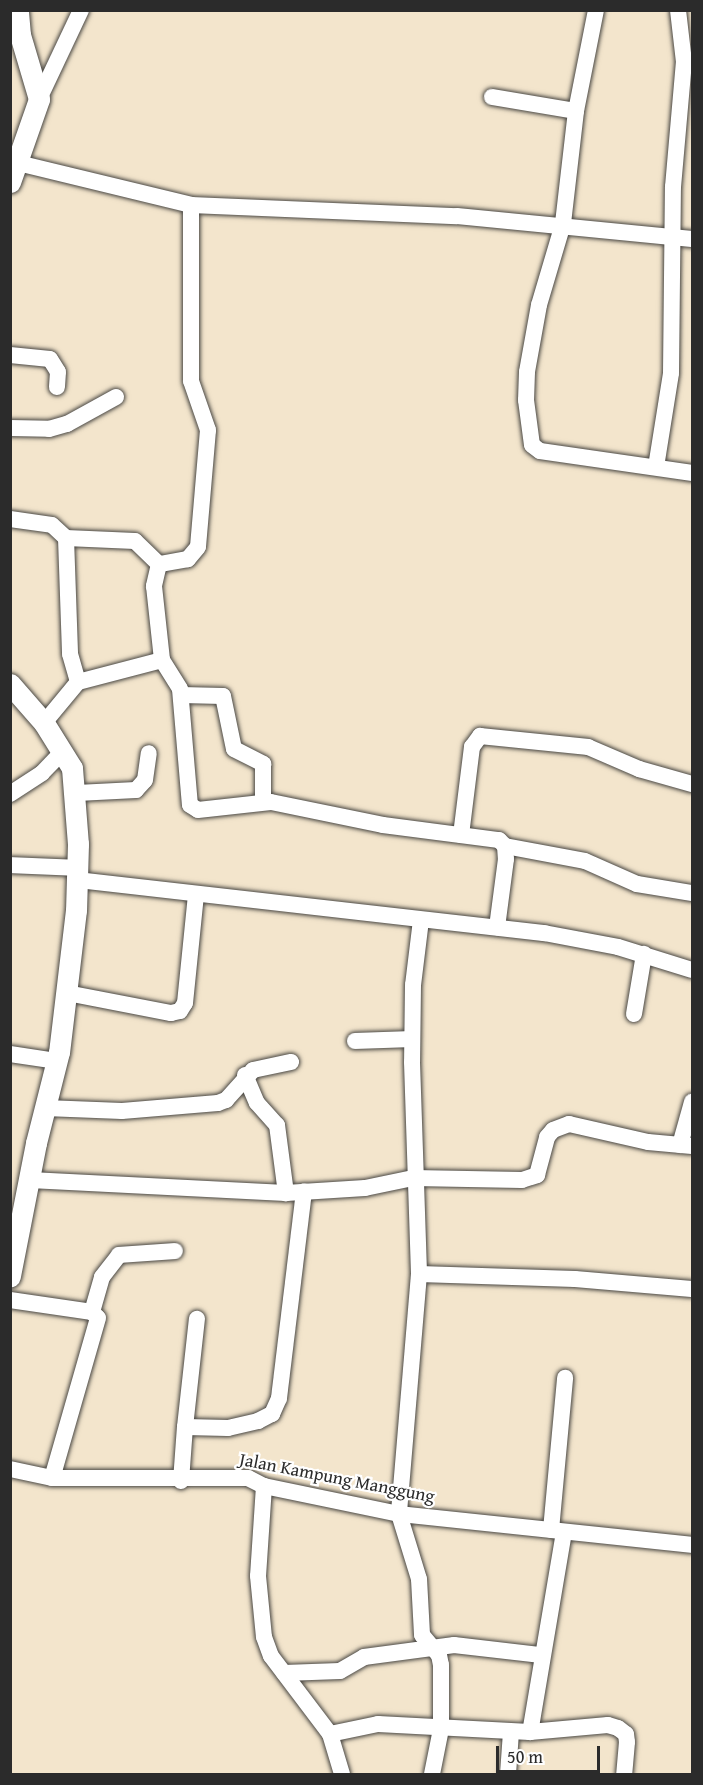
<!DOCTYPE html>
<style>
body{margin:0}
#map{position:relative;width:703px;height:1785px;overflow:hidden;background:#f3e5cc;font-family:"Gentium Book Plus",serif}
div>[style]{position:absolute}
.roads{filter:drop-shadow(0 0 2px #494743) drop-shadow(0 0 2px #494743)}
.minor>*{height:16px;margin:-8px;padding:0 8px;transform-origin:8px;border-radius:8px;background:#fff}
.tertiary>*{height:21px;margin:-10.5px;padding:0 10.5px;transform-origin:10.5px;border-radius:10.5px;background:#fff}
span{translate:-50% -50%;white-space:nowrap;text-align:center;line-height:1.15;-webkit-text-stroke:4.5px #fff;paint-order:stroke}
.street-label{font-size:18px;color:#2b2b2b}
.frame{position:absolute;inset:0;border:12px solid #2b2b2b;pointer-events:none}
.scale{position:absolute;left:496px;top:1746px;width:104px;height:27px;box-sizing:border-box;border:3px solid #2b2b2b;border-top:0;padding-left:8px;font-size:18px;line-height:21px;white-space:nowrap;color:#2b2b2b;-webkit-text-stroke:4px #fff;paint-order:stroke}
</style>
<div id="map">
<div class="roads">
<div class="minor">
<i style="left:596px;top:10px;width:103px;rotate:101.2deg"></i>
<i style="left:576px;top:111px;width:114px;rotate:96.6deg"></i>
<i style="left:563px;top:224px;width:84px;rotate:106.5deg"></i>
<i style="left:539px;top:305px;width:68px;rotate:100.2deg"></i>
<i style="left:527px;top:372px;width:28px;rotate:92deg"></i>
<i style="left:526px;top:400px;width:45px;rotate:82.4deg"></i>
<i style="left:532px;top:445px;width:10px;rotate:37deg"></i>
<i style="left:540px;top:451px;width:154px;rotate:8.2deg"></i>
<i style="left:492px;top:97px;width:85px;rotate:9.5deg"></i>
<i style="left:39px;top:99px;width:98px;rotate:-64.7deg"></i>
<i style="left:18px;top:163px;width:178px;rotate:13.6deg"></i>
<i style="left:191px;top:205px;width:266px;rotate:2.4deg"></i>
<i style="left:457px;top:216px;width:236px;rotate:5.6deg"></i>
<i style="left:191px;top:205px;width:176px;rotate:90deg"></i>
<i style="left:191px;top:381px;width:52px;rotate:70.9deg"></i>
<i style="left:208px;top:430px;width:117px;rotate:94.9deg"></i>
<i style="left:198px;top:547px;width:16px;rotate:130deg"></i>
<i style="left:188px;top:559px;width:29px;rotate:170deg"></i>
<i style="left:159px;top:564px;width:23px;rotate:103deg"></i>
<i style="left:154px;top:586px;width:74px;rotate:83.8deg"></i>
<i style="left:162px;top:660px;width:34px;rotate:58deg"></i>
<i style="left:180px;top:689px;width:116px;rotate:85.1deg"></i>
<i style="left:190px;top:805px;width:9px;rotate:32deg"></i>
<i style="left:198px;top:810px;width:73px;rotate:-6.3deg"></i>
<i style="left:271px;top:802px;width:114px;rotate:11.6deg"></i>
<i style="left:383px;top:825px;width:117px;rotate:7.4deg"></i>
<i style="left:499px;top:840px;width:8px;rotate:45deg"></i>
<i style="left:505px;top:846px;width:13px;rotate:86deg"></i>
<i style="left:506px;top:859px;width:69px;rotate:97.5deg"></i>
<i style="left:10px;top:355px;width:40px;rotate:5.7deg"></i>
<i style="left:50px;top:359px;width:15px;rotate:58deg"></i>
<i style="left:58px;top:372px;width:15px;rotate:94deg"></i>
<i style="left:10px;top:428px;width:39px;rotate:1deg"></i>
<i style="left:49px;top:429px;width:19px;rotate:-16deg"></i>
<i style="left:67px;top:424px;width:56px;rotate:-28.9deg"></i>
<i style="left:656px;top:467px;width:95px;rotate:-80.9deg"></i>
<i style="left:671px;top:373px;width:186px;rotate:-89.4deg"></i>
<i style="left:673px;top:187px;width:125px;rotate:-85deg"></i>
<i style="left:684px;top:62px;width:52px;rotate:-96.6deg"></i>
<i style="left:10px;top:519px;width:42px;rotate:8.1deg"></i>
<i style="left:52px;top:525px;width:19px;rotate:43deg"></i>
<i style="left:66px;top:538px;width:116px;rotate:88deg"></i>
<i style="left:70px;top:654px;width:29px;rotate:74deg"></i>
<i style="left:66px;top:538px;width:69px;rotate:2.5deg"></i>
<i style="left:135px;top:541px;width:33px;rotate:44deg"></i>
<i style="left:181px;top:695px;width:42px;rotate:1.4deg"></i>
<i style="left:223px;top:696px;width:54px;rotate:78.3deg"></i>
<i style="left:234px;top:749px;width:33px;rotate:27deg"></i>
<i style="left:263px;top:764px;width:38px;rotate:90deg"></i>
<i style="left:44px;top:723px;width:53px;rotate:-50.3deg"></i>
<i style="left:78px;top:682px;width:87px;rotate:-14.7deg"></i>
<i style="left:77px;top:793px;width:59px;rotate:-2.9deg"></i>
<i style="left:136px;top:790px;width:13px;rotate:-48deg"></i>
<i style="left:145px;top:780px;width:27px;rotate:-82deg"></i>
<i style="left:10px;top:794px;width:38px;rotate:-33deg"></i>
<i style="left:42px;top:773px;width:30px;rotate:-46deg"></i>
<i style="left:461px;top:835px;width:89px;rotate:-82.9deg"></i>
<i style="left:472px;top:747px;width:14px;rotate:-54deg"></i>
<i style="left:480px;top:736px;width:109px;rotate:5.8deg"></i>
<i style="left:588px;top:747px;width:56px;rotate:23.3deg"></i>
<i style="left:639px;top:769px;width:55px;rotate:15.8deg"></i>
<i style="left:505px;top:846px;width:81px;rotate:10.6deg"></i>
<i style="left:585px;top:861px;width:57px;rotate:23.9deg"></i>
<i style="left:637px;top:884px;width:56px;rotate:9.3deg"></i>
<i style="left:10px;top:865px;width:68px;rotate:2.5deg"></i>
<i style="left:78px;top:880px;width:469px;rotate:6.5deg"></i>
<i style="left:544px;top:933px;width:75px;rotate:10.7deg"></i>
<i style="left:618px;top:947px;width:77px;rotate:17.3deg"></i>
<i style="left:421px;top:920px;width:65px;rotate:97deg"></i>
<i style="left:413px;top:985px;width:77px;rotate:90.7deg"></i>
<i style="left:412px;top:1062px;width:212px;rotate:88.1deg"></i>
<i style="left:419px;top:1274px;width:241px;rotate:94.8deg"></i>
<i style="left:399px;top:1514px;width:68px;rotate:72.9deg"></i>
<i style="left:419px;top:1579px;width:56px;rotate:86.9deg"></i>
<i style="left:422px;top:1635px;width:26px;rotate:50deg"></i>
<i style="left:439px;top:1655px;width:10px;rotate:79deg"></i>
<i style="left:441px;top:1665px;width:64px;rotate:90deg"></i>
<i style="left:441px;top:1729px;width:46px;rotate:101.3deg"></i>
<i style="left:67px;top:993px;width:106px;rotate:10.9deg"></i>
<i style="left:171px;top:1013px;width:9px;rotate:-13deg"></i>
<i style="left:180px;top:1011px;width:9px;rotate:-58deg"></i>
<i style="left:185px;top:1003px;width:109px;rotate:-84.2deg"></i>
<i style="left:634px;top:1014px;width:61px;rotate:-80.5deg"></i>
<i style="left:355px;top:1041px;width:57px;rotate:-2deg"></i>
<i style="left:10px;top:1054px;width:48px;rotate:8.5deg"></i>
<i style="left:245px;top:1075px;width:30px;rotate:67deg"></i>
<i style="left:257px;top:1103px;width:30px;rotate:48deg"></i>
<i style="left:277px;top:1125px;width:69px;rotate:82.5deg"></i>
<i style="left:45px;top:1108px;width:77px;rotate:2.2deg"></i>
<i style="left:122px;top:1111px;width:96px;rotate:-4.8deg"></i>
<i style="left:218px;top:1103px;width:9px;rotate:-21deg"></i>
<i style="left:226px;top:1100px;width:40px;rotate:-48deg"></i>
<i style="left:253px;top:1070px;width:39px;rotate:-12deg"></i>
<i style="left:680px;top:1145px;width:45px;rotate:-74.4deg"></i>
<i style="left:30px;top:1180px;width:256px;rotate:2.9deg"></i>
<i style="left:286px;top:1193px;width:79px;rotate:-3.6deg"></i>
<i style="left:365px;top:1188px;width:49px;rotate:-11.8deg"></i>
<i style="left:413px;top:1178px;width:109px;rotate:1.1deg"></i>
<i style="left:522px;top:1180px;width:16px;rotate:-18deg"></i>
<i style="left:537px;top:1175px;width:39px;rotate:-75deg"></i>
<i style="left:547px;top:1137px;width:9px;rotate:-49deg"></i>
<i style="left:553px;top:1130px;width:17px;rotate:-21deg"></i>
<i style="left:569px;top:1124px;width:81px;rotate:12.8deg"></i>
<i style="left:648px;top:1142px;width:44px;rotate:5.2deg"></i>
<i style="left:419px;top:1274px;width:156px;rotate:1.8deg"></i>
<i style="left:575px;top:1279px;width:117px;rotate:4.9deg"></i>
<i style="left:10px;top:1300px;width:83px;rotate:8.3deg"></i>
<i style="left:92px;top:1312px;width:8px;rotate:45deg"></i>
<i style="left:98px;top:1318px;width:166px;rotate:106deg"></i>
<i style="left:92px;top:1312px;width:36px;rotate:-74deg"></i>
<i style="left:102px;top:1277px;width:28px;rotate:-52deg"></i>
<i style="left:119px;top:1255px;width:56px;rotate:-4.1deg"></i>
<i style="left:185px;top:1427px;width:109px;rotate:-83.7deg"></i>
<i style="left:10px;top:1469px;width:43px;rotate:12.1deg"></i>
<i style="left:52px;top:1478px;width:196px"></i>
<i style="left:248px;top:1478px;width:18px;rotate:27deg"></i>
<i style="left:264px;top:1486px;width:138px;rotate:11.7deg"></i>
<i style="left:399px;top:1514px;width:295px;rotate:6deg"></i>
<i style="left:181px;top:1481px;width:54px;rotate:-85.8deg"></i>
<i style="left:185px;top:1427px;width:43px;rotate:1.3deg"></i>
<i style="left:228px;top:1428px;width:31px;rotate:-13deg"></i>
<i style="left:258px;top:1421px;width:16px;rotate:-27deg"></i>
<i style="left:272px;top:1414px;width:17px;rotate:-66deg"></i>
<i style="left:279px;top:1398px;width:208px;rotate:-83.1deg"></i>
<i style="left:264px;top:1486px;width:90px;rotate:93.8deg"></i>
<i style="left:258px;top:1576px;width:61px;rotate:84.4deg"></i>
<i style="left:264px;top:1637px;width:20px;rotate:70deg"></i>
<i style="left:271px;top:1656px;width:98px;rotate:52.9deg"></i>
<i style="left:330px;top:1734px;width:42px;rotate:73.3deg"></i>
<i style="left:551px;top:1530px;width:153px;rotate:-84.7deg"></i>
<i style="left:564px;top:1532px;width:203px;rotate:99.6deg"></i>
<i style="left:530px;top:1732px;width:78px;rotate:-5.1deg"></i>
<i style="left:608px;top:1725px;width:10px;rotate:17deg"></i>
<i style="left:618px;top:1728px;width:10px;rotate:37deg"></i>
<i style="left:626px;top:1734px;width:8px;rotate:83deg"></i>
<i style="left:627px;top:1742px;width:32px;rotate:95deg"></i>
<i style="left:284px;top:1673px;width:56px;rotate:-2deg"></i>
<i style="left:340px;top:1671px;width:28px;rotate:-30deg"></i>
<i style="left:364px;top:1657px;width:91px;rotate:-7.6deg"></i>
<i style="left:454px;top:1645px;width:88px;rotate:6.6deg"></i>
<i style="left:330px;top:1734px;width:49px;rotate:-11.8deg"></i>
<i style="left:378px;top:1724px;width:152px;rotate:3deg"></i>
<i style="left:508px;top:1774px;width:42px;rotate:-85.9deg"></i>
</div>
<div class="tertiary">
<i style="left:10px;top:182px;width:88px;rotate:-70.7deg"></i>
<i style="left:39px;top:99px;width:67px;rotate:-106.5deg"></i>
<i style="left:20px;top:35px;width:25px;rotate:-95deg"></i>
<i style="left:10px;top:684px;width:52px;rotate:48.9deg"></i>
<i style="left:44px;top:723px;width:53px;rotate:58.1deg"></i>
<i style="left:72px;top:768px;width:76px;rotate:85.5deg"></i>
<i style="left:78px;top:844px;width:66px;rotate:91.7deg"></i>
<i style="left:76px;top:910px;width:143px;rotate:96.8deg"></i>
<i style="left:59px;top:1052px;width:94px;rotate:104.2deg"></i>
<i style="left:36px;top:1143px;width:136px;rotate:101.1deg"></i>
</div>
</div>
<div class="street-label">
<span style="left:337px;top:1478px;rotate:11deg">Jalan Kampung Manggung</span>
</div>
<div class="frame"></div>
<div class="scale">50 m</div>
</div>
